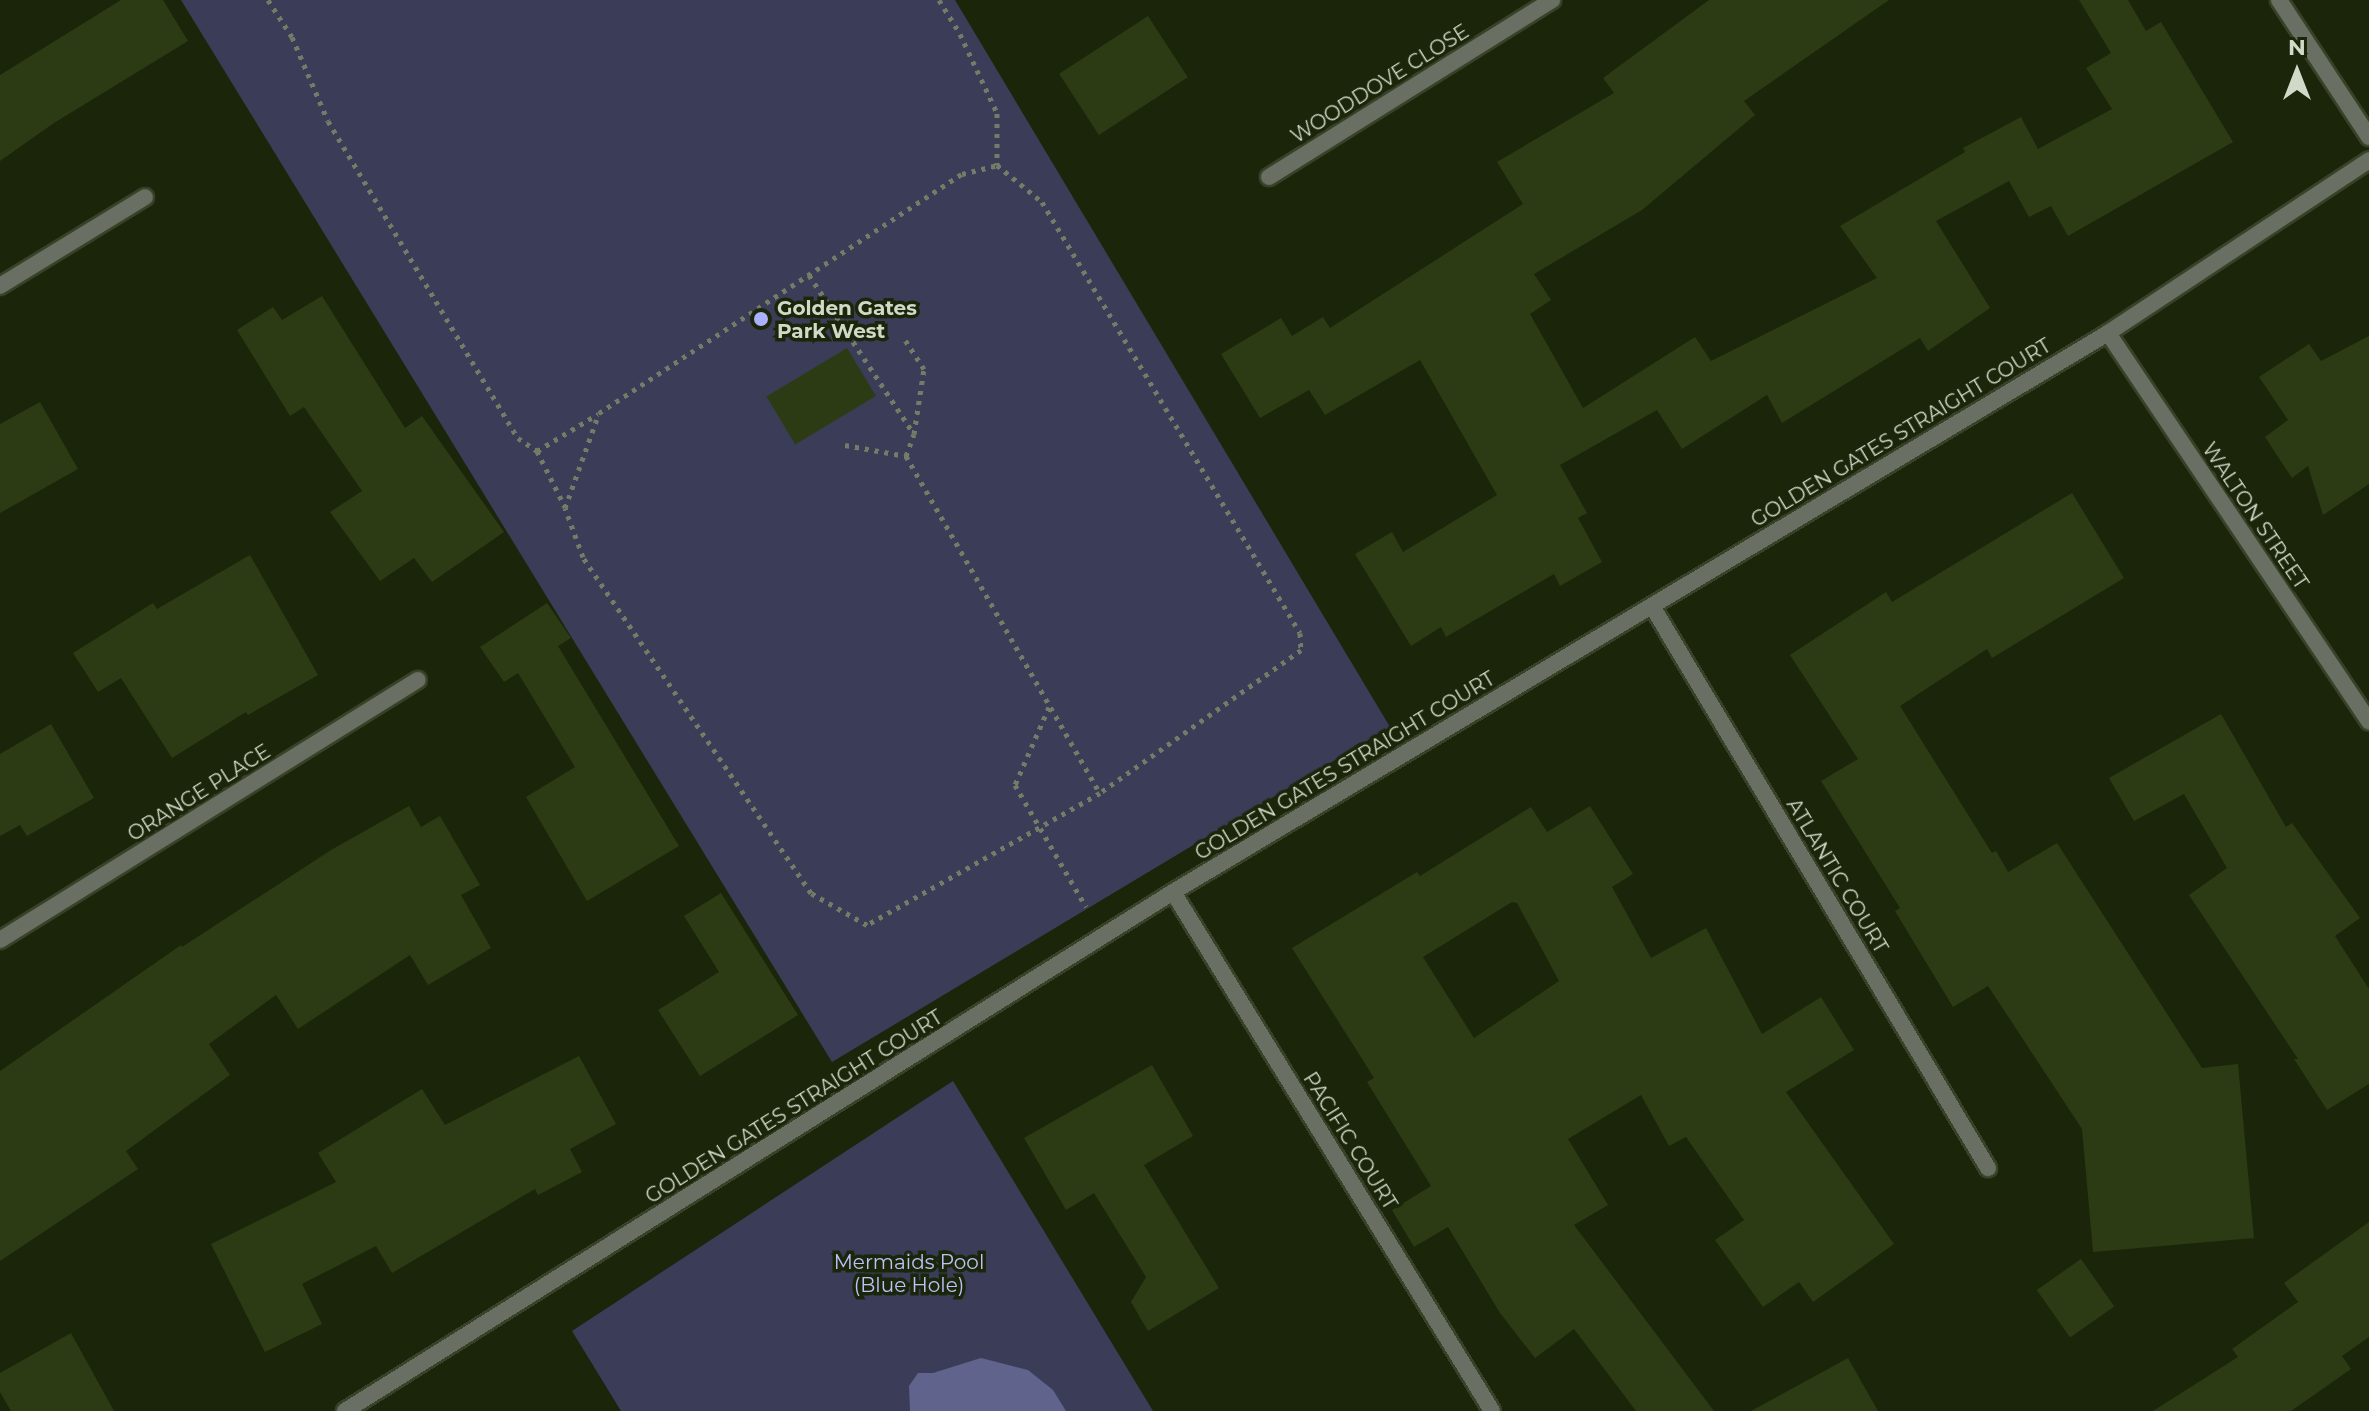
<!DOCTYPE html>
<html>
<head>
<meta charset="utf-8">
<style>
	body { margin:0 }
	#map { position:relative; width:2369px; height:1411px; overflow:hidden; background:#1b250a; font-family:Montserrat,sans-serif }
	div>[style] { position:absolute }
	.green>* { inset:0; background:#3b3d58 }
	.water>* { inset:0; background:#60648c }
	.building>* { inset:0; background:#2c3b13; transform-origin:0 0 }
	.path>* { height:5px; margin-top:-2.5px; transform-origin:0; background:repeating-linear-gradient(90deg,#737c66 0 4px,transparent 0 10px) }
	.roads { filter:drop-shadow(2px 0 #384228) drop-shadow(-2px 0 #384228) drop-shadow(0 2px #384228) drop-shadow(0 -2px #384228) }
	.minor>* { height:16px; margin:-8px; padding:0 8px; transform-origin:8px; border-radius:8px; background:#696f62 }
	.dots>* { width:22px; height:22px; translate:-50% -50%; box-sizing:border-box; border:4px solid #1b250a; border-radius:50% }
	span { translate:-50% -50%; white-space:nowrap; text-align:center; line-height:1.15; -webkit-text-stroke:7px #1b250a; paint-order:stroke }
	.street-label { font-size:20px; color:#d1d9c8 }
	.poi-label { font-size:20px; color:#d1d9c8; font-weight:700 }
	.left { translate:0 -50%; text-align:left }
	.park-label { font-size:20px; color:#bdc2f8 }
	.north { position:absolute; left:2257px; top:32px; width:80px; height:80px; -webkit-text-stroke:6px #1b250a; paint-order:stroke; rotate:0deg; font-size:22px; font-weight:700; line-height:32px; text-align:center; color:#d1d9c8 }
	.north::after { content:''; display:block; margin:auto; width:28px; height:36px; background:#d1d9c8; clip-path:polygon(50% 0,100% 100%,50% 72%,0 100%) }
</style>
</head>
<body>
<div id="map">
	<div class="green">
		<i style="clip-path:polygon(181px 0,955px 0,1390px 727px,832px 1062px)"></i>
		<i style="clip-path:polygon(953px 1081px,1153px 1411px,621px 1411px,572px 1331px)"></i>
	</div>
	<div class="water">
		<i style="clip-path:polygon(981px 1358px,1028px 1370px,1053px 1390px,1066px 1411px,910px 1411px,909px 1386px,918px 1373px,933px 1373px)"></i>
	</div>
	<div class="building">
		<i style="clip-path:polygon(121px 0,163px 0,188px 41px,54px 123px,0 161px,0 75px)"></i>
		<i style="clip-path:polygon(1709px 0,1889px 0,1744px 101px,1755px 115px,1642px 210px,1534px 274px,1551px 300px,1530px 314px,1583px 408px,1695px 337px,1711px 361px,1877px 278px,1840px 226px,1965px 152px,1963px 148px,2021px 117px,2038px 149px,2112px 109px,2086px 68px,2111px 53px,2079px 0,2128px 0,2146px 31px,2161px 22px,2233px 142px,2068px 236px,2051px 206px,2029px 217px,2009px 181px,1936px 221px,1990px 308px,1928px 351px,1920px 338px,1782px 423px,1767px 395px,1682px 449px,1657px 410px,1560px 465px,1587px 513px,1578px 518px,1602px 562px,1560px 586px,1554px 574px,1446px 637px,1441px 627px,1411px 646px,1355px 554px,1392px 532px,1403px 552px,1497px 495px,1420px 360px,1325px 415px,1309px 390px,1260px 418px,1221px 354px,1281px 318px,1292px 336px,1323px 317px,1330px 328px,1523px 204px,1497px 162px,1614px 93px,1603px 78px)"></i>
		<i style="left:1148px;top:16px;width:73px;height:106px;rotate:57deg"></i>
		<i style="clip-path:polygon(322px 296px,405px 428px,422px 416px,504px 532px,432px 582px,414px 558px,380px 581px,330px 512px,362px 491px,304px 407px,290px 416px,237px 330px,273px 307px,282px 320px)"></i>
		<i style="clip-path:polygon(2369px 336px,2369px 484px,2323px 515px,2308px 466px,2292px 478px,2265px 437px,2288px 420px,2259px 377px,2309px 344px,2321px 361px)"></i>
		<i style="left:847px;top:348px;width:56px;height:94px;rotate:59deg"></i>
		<i style="clip-path:polygon(40px 402px,78px 469px,0 513px,0 424px)"></i>
		<i style="clip-path:polygon(2072px 493px,2124px 578px,1992px 658px,1987px 649px,1900px 706px,1992px 853px,1996px 851px,2008px 872px,2057px 843px,2202px 1068px,2238px 1064px,2254px 1238px,2093px 1252px,2082px 1129px,1988px 986px,1953px 1007px,1895px 911px,1900px 908px,1821px 781px,1858px 759px,1790px 655px,1886px 592px,1892px 602px)"></i>
		<i style="clip-path:polygon(250px 555px,318px 675px,248px 715px,246px 712px,172px 758px,121px 678px,98px 692px,73px 653px,153px 603px,157px 609px)"></i>
		<i style="clip-path:polygon(547px 603px,571px 638px,558px 646px,679px 846px,587px 901px,526px 797px,575px 767px,518px 673px,504px 682px,480px 647px)"></i>
		<i style="clip-path:polygon(2221px 714px,2286px 827px,2292px 823px,2360px 918px,2335px 936px,2369px 989px,2369px 1084px,2327px 1110px,2294px 1059px,2298px 1059px,2189px 895px,2227px 868px,2184px 794px,2134px 821px,2109px 778px)"></i>
		<i style="clip-path:polygon(51px 724px,94px 798px,27px 836px,20px 825px,0 836px,0 754px)"></i>
		<i style="clip-path:polygon(409px 806px,421px 827px,440px 816px,480px 885px,461px 895px,491px 948px,428px 985px,410px 955px,298px 1029px,276px 995px,209px 1044px,230px 1075px,126px 1151px,138px 1169px,0 1261px,0 1071px,181px 945px,182px 947px,331px 850px)"></i>
		<i style="clip-path:polygon(evenodd,1590px 806px,1633px 874px,1612px 887px,1651px 958px,1706px 928px,1762px 1034px,1821px 997px,1854px 1050px,1786px 1092px,1894px 1244px,1813px 1302px,1799px 1282px,1763px 1307px,1715px 1240px,1744px 1220px,1686px 1137px,1669px 1146px,1641px 1095px,1568px 1139px,1608px 1205px,1574px 1225px,1714px 1411px,1636px 1411px,1574px 1329px,1535px 1358px,1500px 1313px,1448px 1227px,1414px 1247px,1392px 1210px,1431px 1186px,1367px 1082px,1374px 1078px,1292px 948px,1417px 872px,1420px 876px,1531px 807px,1547px 832px,1590px 806px,1512px 902px,1517px 903px,1559px 981px,1474px 1038px,1423px 957px,1512px 902px)"></i>
		<i style="clip-path:polygon(721px 893px,798px 1015px,700px 1076px,658px 1010px,719px 972px,684px 916px)"></i>
		<i style="clip-path:polygon(579px 1056px,616px 1124px,570px 1149px,582px 1172px,538px 1195px,535px 1189px,392px 1273px,376px 1246px,302px 1284px,322px 1324px,265px 1352px,211px 1244px,336px 1182px,318px 1153px,422px 1089px,445px 1125px)"></i>
		<i style="clip-path:polygon(1152px 1065px,1193px 1136px,1144px 1165px,1219px 1288px,1148px 1331px,1131px 1302px,1146px 1277px,1094px 1193px,1066px 1210px,1024px 1138px)"></i>
		<i style="clip-path:polygon(2369px 1222px,2369px 1337px,2342px 1356px,2351px 1369px,2291px 1411px,2153px 1411px,2238px 1357px,2232px 1349px,2298px 1302px,2284px 1283px)"></i>
		<i style="left:2081px;top:1259px;width:58px;height:54px;rotate:55deg"></i>
		<i style="clip-path:polygon(71px 1333px,114px 1411px,11px 1411px,0 1392px,0 1373px)"></i>
		<i style="clip-path:polygon(1848px 1358px,1878px 1411px,1751px 1411px)"></i>
	</div>
	<div class="path">
		<i style="left:268px;top:0;width:44px;rotate:57deg"></i>
		<i style="left:292px;top:37px;width:91px;rotate:66.8deg"></i>
		<i style="left:328px;top:121px;width:370px;rotate:59.1deg"></i>
		<i style="left:518px;top:438px;width:23px;rotate:34deg"></i>
		<i style="left:537px;top:451px;width:63px;rotate:63.4deg"></i>
		<i style="left:939px;top:0;width:40px;rotate:58deg"></i>
		<i style="left:960px;top:34px;width:87px;rotate:64.9deg"></i>
		<i style="left:997px;top:113px;width:52px;rotate:90deg"></i>
		<i style="left:997px;top:165px;width:58px;rotate:39.4deg"></i>
		<i style="left:1042px;top:202px;width:502px;rotate:59.09deg"></i>
		<i style="left:1300px;top:633px;width:17px;rotate:87deg"></i>
		<i style="left:1301px;top:650px;width:247px;rotate:144.6deg"></i>
		<i style="left:1100px;top:793px;width:268px;rotate:150.5deg"></i>
		<i style="left:867px;top:925px;width:64px;rotate:-150.3deg"></i>
		<i style="left:811px;top:893px;width:406px;rotate:-124.2deg"></i>
		<i style="left:583px;top:557px;width:52px;rotate:-110.2deg"></i>
		<i style="left:565px;top:508px;width:101px;rotate:-70.3deg"></i>
		<i style="left:599px;top:413px;width:435px;rotate:-33.4deg"></i>
		<i style="left:962px;top:174px;width:36px;rotate:-14deg"></i>
		<i style="left:809px;top:275px;width:191px;rotate:56.6deg"></i>
		<i style="left:845px;top:445px;width:62px;rotate:10.2deg"></i>
		<i style="left:906px;top:456px;width:23px;rotate:-70deg"></i>
		<i style="left:914px;top:434px;width:66px;rotate:-81.3deg"></i>
		<i style="left:924px;top:369px;width:38px;rotate:-123deg"></i>
		<i style="left:537px;top:451px;width:71px;rotate:-31.2deg"></i>
		<i style="left:906px;top:456px;width:389px;rotate:60.1deg"></i>
		<i style="left:1049px;top:707px;width:85px;rotate:113.6deg"></i>
		<i style="left:1015px;top:785px;width:141px;rotate:59.8deg"></i>
	</div>
	<div class="roads">
		<div class="minor">
			<i style="left:2279px;top:0;width:164px;rotate:56.7deg"></i>
			<i style="left:1269px;top:177px;width:334px;rotate:-32deg"></i>
			<i style="left:0;top:286px;width:170px;rotate:-31.5deg"></i>
			<i style="left:2108px;top:333px;width:468px;rotate:56.1deg"></i>
			<i style="left:1652px;top:606px;width:655px;rotate:59.13deg"></i>
			<i style="left:1173px;top:892px;width:609px;rotate:58.42deg"></i>
			<i style="left:0;top:940px;width:492px;rotate:-31.9deg"></i>
			<i style="left:345px;top:1411px;width:977px;rotate:-32.08deg"></i>
			<i style="left:1173px;top:892px;width:1089px;rotate:-30.87deg"></i>
			<i style="left:2108px;top:333px;width:313px;rotate:-33.5deg"></i>
		</div>
	</div>
	<div class="dots">
		<i style="left:761px;top:319px;background:#aab0fb"></i>
	</div>
	<div class="street-label">
		<span style="left:1380px;top:84px;rotate:-32deg">WOODDOVE CLOSE</span>
		<span style="left:1901px;top:433px;rotate:-31deg">GOLDEN GATES STRAIGHT COURT</span>
		<span style="left:2255px;top:516px;rotate:56deg">WALTON STREET</span>
		<span style="left:1345px;top:766px;rotate:-31deg">GOLDEN GATES STRAIGHT COURT</span>
		<span style="left:199px;top:793px;rotate:-32deg">ORANGE PLACE</span>
		<span style="left:1837px;top:876px;rotate:59deg">ATLANTIC COURT</span>
		<span style="left:794px;top:1107px;rotate:-32deg">GOLDEN GATES STRAIGHT COURT</span>
		<span style="left:1350px;top:1141px;rotate:58deg">PACIFIC COURT</span>
	</div>
	<div class="poi-label">
		<span class="left" style="left:777px;top:320px">Golden Gates<br>Park West</span>
	</div>
	<div class="park-label">
		<span style="left:909px;top:1274px">Mermaids Pool<br>(Blue Hole)</span>
	</div>
	<div class="north">N</div>
</div>
</body>
</html>
